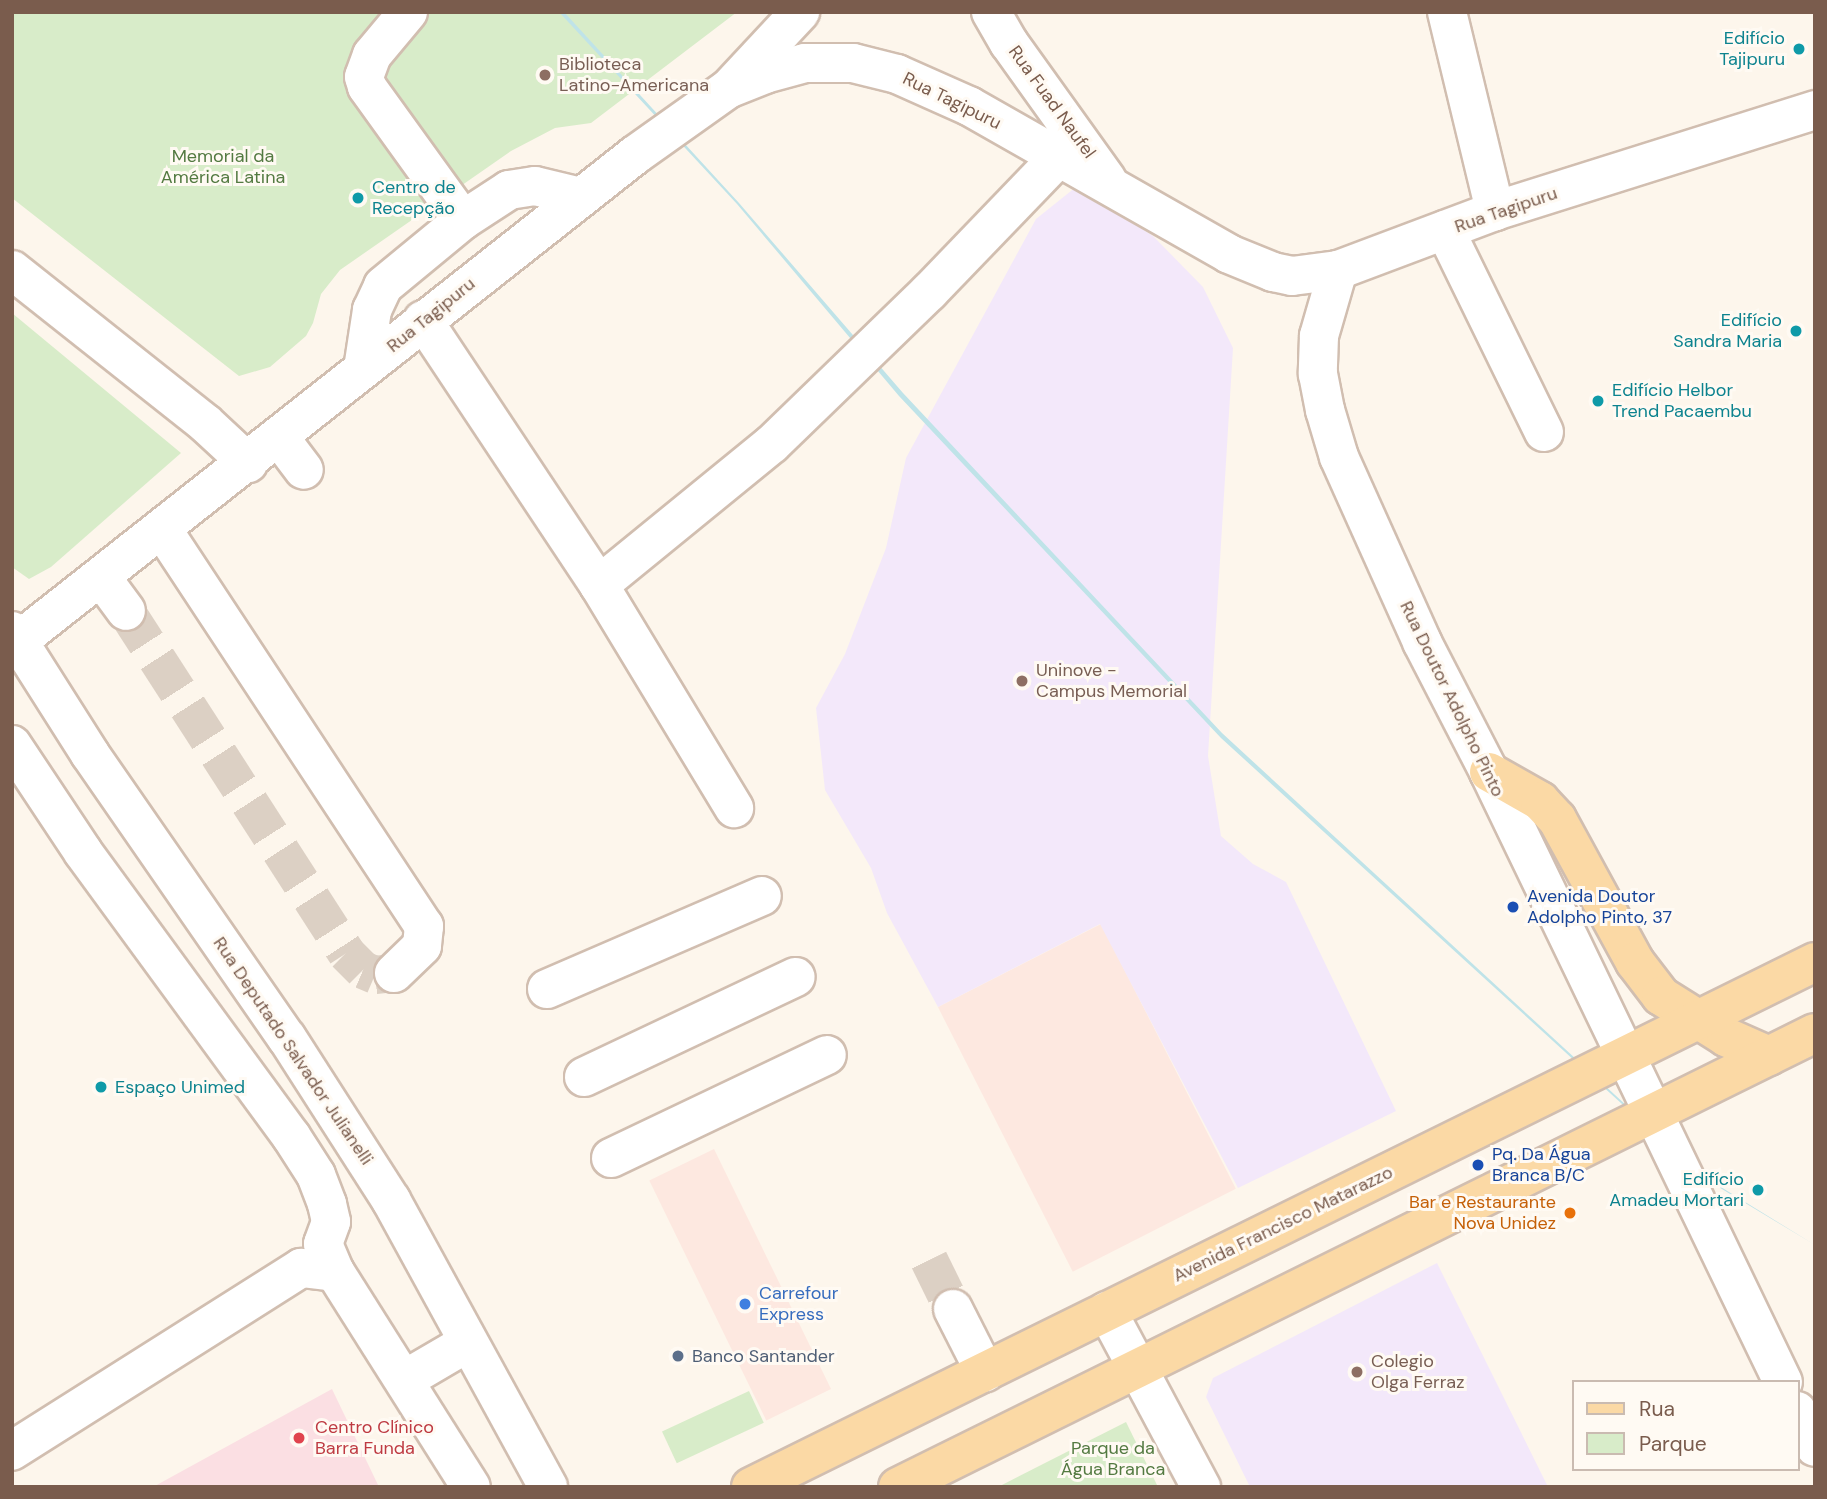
<!DOCTYPE html>
<html>
<head>
<meta charset="utf-8">
<style>
	body { margin:0 }
	#map { position:relative; width:1827px; height:1499px; overflow:hidden; background:#fdf6ec; font-family:"DM Sans",sans-serif }
	div>[style] { position:absolute }
	.commercial>* { inset:0; background:#fde8e0; transform-origin:0 0 }
	.education>* { inset:0; background:#f3e8fa }
	.medical>* { inset:0; background:#fbdfe3 }
	.green>* { inset:0; background:#d8ecc9; transform-origin:0 0 }
	.water>* { inset:0; background:#bfe3e8 }
	.minor-tunnel>* { height:38px; margin-top:-19px; transform-origin:0; background:repeating-linear-gradient(90deg,#dcd0c4 0 38px,transparent 0 57px) }
	.roads { filter:drop-shadow(2px 0 #d1beb0) drop-shadow(-2px 0 #d1beb0) drop-shadow(0 2px #d1beb0) drop-shadow(0 -2px #d1beb0) }
	.minor>* { height:38px; margin:-19px; padding:0 19px; transform-origin:19px; border-radius:19px; background:#fff }
	.major>* { height:38px; margin:-19px; padding:0 19px; transform-origin:19px; border-radius:19px; background:#fbd9a5 }
	.dots>* { width:19px; height:19px; translate:-50% -50%; box-sizing:border-box; border:4px solid #fffaf3; border-radius:50% }
	span { translate:-50% -50%; white-space:nowrap; text-align:center; line-height:1.15; -webkit-text-stroke:6px #fffaf3; paint-order:stroke }
	.culture-label { font-size:18px; color:#0d838f }
	.right { translate:-100% -50%; text-align:right }
	.left { translate:0 -50%; text-align:left }
	.education-label { font-size:18px; color:#785e54 }
	.street-label { font-size:18px; color:#7a5c4d }
	.park-label { font-size:18px; color:#537a41 }
	.transit-label { font-size:18px; color:#164399 }
	.food-label { font-size:18px; color:#c56008 }
	.shop-label { font-size:18px; color:#366cbe }
	.service-label { font-size:18px; color:#4e5e75 }
	.health-label { font-size:18px; color:#be3a42 }
	.frame { position:absolute; inset:0; border:14px solid #7a5c4d; pointer-events:none }
	.legend { position:absolute; left:1572px; top:1380px; width:228px; height:91px; box-sizing:border-box; background:#fffaf3; border:2px solid #cabbb1; margin:0; padding:9px 12px; list-style:none; font-size:21px; color:#7a5c4d }
	.legend li { display:flex; align-items:center; gap:14px; height:35px }
	.legend b { width:35px; border:2px solid #cabbb1 }
</style>
</head>
<body>
<div id="map">
	<div class="commercial">
		<i style="left:1101px;top:924px;width:297px;height:183px;rotate:63deg"></i>
		<i style="left:714px;top:1149px;width:267px;height:72px;rotate:64deg"></i>
	</div>
	<div class="education">
		<i style="clip-path:polygon(1076px 187px,1153px 236px,1203px 287px,1233px 348px,1208px 756px,1221px 836px,1253px 864px,1286px 882px,1396px 1111px,1238px 1188px,1100px 924px,938px 1007px,887px 913px,871px 868px,825px 790px,816px 708px,845px 654px,886px 548px,906px 458px,1036px 219px)"></i>
		<i style="clip-path:polygon(1437px 1263px,1548px 1487px,1250px 1487px,1206px 1397px,1213px 1378px)"></i>
	</div>
	<div class="medical">
		<i style="clip-path:polygon(332px 1389px,379px 1487px,153px 1487px)"></i>
	</div>
	<div class="green">
		<i style="clip-path:polygon(12px 12px,737px 12px,591px 123px,555px 128px,511px 151px,340px 270px,321px 294px,313px 323px,306px 336px,270px 367px,239px 376px,12px 198px)"></i>
		<i style="clip-path:polygon(12px 313px,181px 453px,51px 567px,29px 579px,12px 567px)"></i>
		<i style="left:749px;top:1391px;width:35px;height:96px;rotate:65deg"></i>
		<i style="clip-path:polygon(1126px 1422px,1158px 1487px,998px 1487px,1043px 1464px)"></i>
	</div>
	<div class="water">
		<i style="clip-path:polygon(559px 12px,564px 12px,739px 203px,903px 393px,1222px 733px,1703px 1176px,1815px 1245px,1702px 1177px,1221px 738px,899px 396px,737px 204px)"></i>
	</div>
	<div class="minor-tunnel">
		<i style="left:126px;top:611px;width:407px;rotate:57.2deg"></i>
		<i style="left:346px;top:953px;width:24px;rotate:45deg"></i>
		<i style="left:363px;top:970px;width:13px;rotate:23deg"></i>
		<i style="left:375px;top:975px;width:19px;rotate:-6deg"></i>
		<i style="left:929px;top:1260px;width:55px;rotate:63.9deg"></i>
	</div>
	<div class="roads">
		<div class="minor">
			<i style="left:408px;top:12px;width:56px;rotate:129.9deg"></i>
			<i style="left:372px;top:55px;width:23px;rotate:110deg"></i>
			<i style="left:364px;top:77px;width:10px;rotate:73deg"></i>
			<i style="left:367px;top:87px;width:164px;rotate:54.2deg"></i>
			<i style="left:463px;top:220px;width:55px;rotate:-33.1deg"></i>
			<i style="left:509px;top:190px;width:26px;rotate:-9deg"></i>
			<i style="left:535px;top:186px;width:47px;rotate:13.4deg"></i>
			<i style="left:991px;top:12px;width:36px;rotate:60deg"></i>
			<i style="left:1009px;top:43px;width:168px;rotate:54.4deg"></i>
			<i style="left:1447px;top:12px;width:205px;rotate:76.4deg"></i>
			<i style="left:732px;top:85px;width:100px;rotate:-47deg"></i>
			<i style="left:1445px;top:230px;width:225px;rotate:63.9deg"></i>
			<i style="left:12px;top:270px;width:246px;rotate:38.4deg"></i>
			<i style="left:205px;top:423px;width:59px;rotate:42.9deg"></i>
			<i style="left:1338px;top:270px;width:69px;rotate:106.1deg"></i>
			<i style="left:1319px;top:336px;width:38px;rotate:92deg"></i>
			<i style="left:1318px;top:374px;width:37px;rotate:79deg"></i>
			<i style="left:1325px;top:410px;width:49px;rotate:73.4deg"></i>
			<i style="left:1339px;top:457px;width:203px;rotate:65.8deg"></i>
			<i style="left:1422px;top:642px;width:146px;rotate:62.7deg"></i>
			<i style="left:1489px;top:772px;width:677px;rotate:64.27deg"></i>
			<i style="left:423px;top:320px;width:318px;rotate:56.4deg"></i>
			<i style="left:599px;top:585px;width:261px;rotate:58.8deg"></i>
			<i style="left:363px;top:369px;width:60px;rotate:-81.3deg"></i>
			<i style="left:372px;top:310px;width:26px;rotate:-65deg"></i>
			<i style="left:383px;top:286px;width:104px;rotate:-39.5deg"></i>
			<i style="left:279px;top:437px;width:41px;rotate:52.9deg"></i>
			<i style="left:162px;top:529px;width:476px;rotate:56.6deg"></i>
			<i style="left:424px;top:926px;width:20px;rotate:96deg"></i>
			<i style="left:422px;top:946px;width:39px;rotate:136deg"></i>
			<i style="left:101px;top:577px;width:42px;rotate:53.7deg"></i>
			<i style="left:599px;top:585px;width:223px;rotate:-39.2deg"></i>
			<i style="left:772px;top:444px;width:219px;rotate:-44.1deg"></i>
			<i style="left:929px;top:292px;width:186px;rotate:-46.1deg"></i>
			<i style="left:12px;top:631px;width:146px;rotate:57.6deg"></i>
			<i style="left:90px;top:754px;width:346px;rotate:55.3deg"></i>
			<i style="left:287px;top:1038px;width:193px;rotate:57.3deg"></i>
			<i style="left:391px;top:1200px;width:327px;rotate:61.3deg"></i>
			<i style="left:12px;top:646px;width:793px;rotate:-38.24deg"></i>
			<i style="left:635px;top:155px;width:114px;rotate:-35.4deg"></i>
			<i style="left:728px;top:89px;width:40px;rotate:-22deg"></i>
			<i style="left:765px;top:74px;width:41px;rotate:-15.4deg"></i>
			<i style="left:805px;top:63px;width:48px"></i>
			<i style="left:853px;top:63px;width:45px;rotate:14deg"></i>
			<i style="left:897px;top:74px;width:79px;rotate:24deg"></i>
			<i style="left:969px;top:106px;width:299px;rotate:29.6deg"></i>
			<i style="left:1229px;top:254px;width:48px;rotate:22.2deg"></i>
			<i style="left:1273px;top:272px;width:19px;rotate:12deg"></i>
			<i style="left:1292px;top:276px;width:46px;rotate:-7.4deg"></i>
			<i style="left:1338px;top:270px;width:168px;rotate:-20.6deg"></i>
			<i style="left:1495px;top:211px;width:336px;rotate:-17.5deg"></i>
			<i style="left:12px;top:745px;width:128px;rotate:56.4deg"></i>
			<i style="left:83px;top:852px;width:352px;rotate:53.8deg"></i>
			<i style="left:291px;top:1136px;width:46px;rotate:57.3deg"></i>
			<i style="left:316px;top:1175px;width:31px;rotate:69deg"></i>
			<i style="left:327px;top:1204px;width:18px;rotate:77deg"></i>
			<i style="left:331px;top:1222px;width:23px;rotate:110deg"></i>
			<i style="left:323px;top:1244px;width:30px;rotate:67deg"></i>
			<i style="left:335px;top:1272px;width:34px;rotate:-173deg"></i>
			<i style="left:301px;top:1268px;width:342px;rotate:147.7deg"></i>
			<i style="left:547px;top:989px;width:234px;rotate:-23.4deg"></i>
			<i style="left:584px;top:1077px;width:234px;rotate:-25.3deg"></i>
			<i style="left:611px;top:1158px;width:239px;rotate:-25.5deg"></i>
			<i style="left:335px;top:1272px;width:254px;rotate:57.7deg"></i>
			<i style="left:953px;top:1309px;width:71px;rotate:63.1deg"></i>
			<i style="left:1107px;top:1311px;width:200px;rotate:61.9deg"></i>
			<i style="left:404px;top:1380px;width:73px;rotate:-30.4deg"></i>
			<i style="left:1797px;top:1411px;width:40px;rotate:63.4deg"></i>
		</div>
		<div class="major">
			<i style="left:1489px;top:772px;width:59px;rotate:29.6deg"></i>
			<i style="left:1540px;top:801px;width:25px;rotate:47deg"></i>
			<i style="left:1557px;top:819px;width:163px;rotate:61.4deg"></i>
			<i style="left:1635px;top:962px;width:43px;rotate:52.6deg"></i>
			<i style="left:1661px;top:996px;width:77px;rotate:32.2deg"></i>
			<i style="left:1726px;top:1037px;width:47px;rotate:23.8deg"></i>
			<i style="left:751px;top:1487px;width:1186px;rotate:-26.26deg"></i>
			<i style="left:898px;top:1487px;width:1023px;rotate:-26.34deg"></i>
		</div>
	</div>
	<div class="dots">
		<i style="left:1799px;top:49px;background:#0f9aa8"></i>
		<i style="left:545px;top:75px;background:#8d6e63"></i>
		<i style="left:358px;top:198px;background:#0f9aa8"></i>
		<i style="left:1796px;top:331px;background:#0f9aa8"></i>
		<i style="left:1598px;top:401px;background:#0f9aa8"></i>
		<i style="left:1022px;top:681px;background:#8d6e63"></i>
		<i style="left:1513px;top:907px;background:#1a4fb4"></i>
		<i style="left:101px;top:1087px;background:#0f9aa8"></i>
		<i style="left:1478px;top:1165px;background:#1a4fb4"></i>
		<i style="left:1758px;top:1190px;background:#0f9aa8"></i>
		<i style="left:1570px;top:1213px;background:#e8710a"></i>
		<i style="left:745px;top:1304px;background:#3f7fe0"></i>
		<i style="left:678px;top:1356px;background:#5c6f8a"></i>
		<i style="left:1357px;top:1372px;background:#8d6e63"></i>
		<i style="left:299px;top:1438px;background:#e0444e"></i>
	</div>
	<div class="culture-label">
		<span class="right" style="left:1785px;top:49px">Edifício<br>Tajipuru</span>
		<span class="left" style="left:372px;top:198px">Centro de<br>Recepção</span>
		<span class="right" style="left:1782px;top:331px">Edifício<br>Sandra Maria</span>
		<span class="left" style="left:1612px;top:401px">Edifício Helbor<br>Trend Pacaembu</span>
		<span class="left" style="left:115px;top:1087px">Espaço Unimed</span>
		<span class="right" style="left:1744px;top:1190px">Edifício<br>Amadeu Mortari</span>
	</div>
	<div class="education-label">
		<span class="left" style="left:559px;top:75px">Biblioteca<br>Latino-Americana</span>
		<span class="left" style="left:1036px;top:681px">Uninove -<br>Campus Memorial</span>
		<span class="left" style="left:1371px;top:1372px">Colegio<br>Olga Ferraz</span>
	</div>
	<div class="street-label">
		<span style="left:952px;top:101px;rotate:26deg">Rua Tagipuru</span>
		<span style="left:1052px;top:102px;rotate:54deg">Rua Fuad Naufel</span>
		<span style="left:1506px;top:210px;rotate:-19deg">Rua Tagipuru</span>
		<span style="left:431px;top:315px;rotate:-39deg">Rua Tagipuru</span>
		<span style="left:1452px;top:699px;rotate:64deg">Rua Doutor Adolpho Pinto</span>
		<span style="left:293px;top:1051px;rotate:56deg">Rua Deputado Salvador Julianelli</span>
		<span style="left:1283px;top:1224px;rotate:-26deg">Avenida Francisco Matarazzo</span>
	</div>
	<div class="park-label">
		<span style="left:223px;top:167px">Memorial da<br>América Latina</span>
		<span style="left:1113px;top:1459px">Parque da<br>Água Branca</span>
	</div>
	<div class="transit-label">
		<span class="left" style="left:1527px;top:907px">Avenida Doutor<br>Adolpho Pinto, 37</span>
		<span class="left" style="left:1492px;top:1165px">Pq. Da Água<br>Branca B/C</span>
	</div>
	<div class="food-label">
		<span class="right" style="left:1556px;top:1213px">Bar e Restaurante<br>Nova Unidez</span>
	</div>
	<div class="shop-label">
		<span class="left" style="left:759px;top:1304px">Carrefour<br>Express</span>
	</div>
	<div class="service-label">
		<span class="left" style="left:692px;top:1356px">Banco Santander</span>
	</div>
	<div class="health-label">
		<span class="left" style="left:315px;top:1438px">Centro Clínico<br>Barra Funda</span>
	</div>
	<div class="frame"></div>
	<ul class="legend">
	<li><b style="height:9px;background:#fbd9a5"></b>Rua</li>
	<li><b style="height:19px;background:#d8ecc9"></b>Parque</li>
	</ul>
</div>
</body>
</html>
